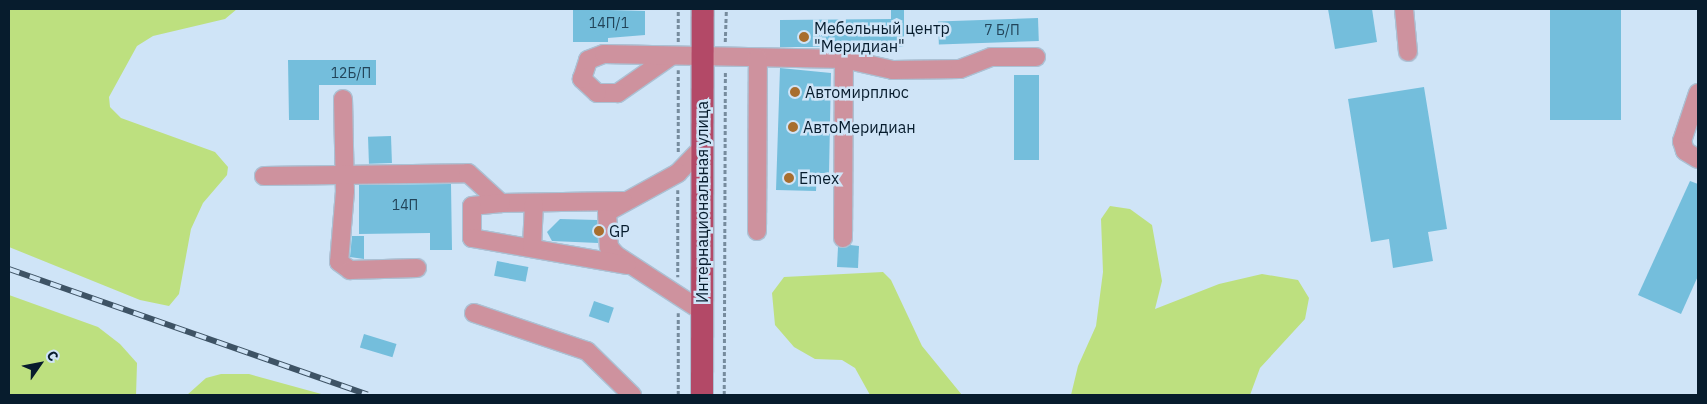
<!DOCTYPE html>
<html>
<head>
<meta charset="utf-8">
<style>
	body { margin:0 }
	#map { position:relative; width:1707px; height:404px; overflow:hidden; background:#cfe4f7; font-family:"IBM Plex Sans",sans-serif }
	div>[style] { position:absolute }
	.green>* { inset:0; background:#bde07f }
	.building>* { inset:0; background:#74bedc; transform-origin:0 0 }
	.path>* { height:2.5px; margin-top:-1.25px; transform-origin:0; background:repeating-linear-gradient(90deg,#768b9d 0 4px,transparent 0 6.5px) }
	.roads { filter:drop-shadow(1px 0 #abc0d3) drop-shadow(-1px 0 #abc0d3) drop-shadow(0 1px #abc0d3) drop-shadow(0 -1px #abc0d3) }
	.minor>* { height:18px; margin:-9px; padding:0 9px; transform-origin:9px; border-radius:9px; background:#ce929e }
	.major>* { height:22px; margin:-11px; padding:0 11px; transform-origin:11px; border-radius:11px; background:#b34967 }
	.rail>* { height:5.5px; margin-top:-2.75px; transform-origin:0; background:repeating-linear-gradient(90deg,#cfe4f7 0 11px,#3e5365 0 22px); box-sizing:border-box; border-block:1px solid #3e5365 }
	.dots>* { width:14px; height:14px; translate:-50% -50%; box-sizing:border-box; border:2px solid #cfe4f7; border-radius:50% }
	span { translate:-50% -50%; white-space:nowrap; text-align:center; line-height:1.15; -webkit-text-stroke:5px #cfe4f7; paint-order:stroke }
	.number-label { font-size:14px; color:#224459 }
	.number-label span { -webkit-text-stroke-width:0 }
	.poi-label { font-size:16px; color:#071c2d }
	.left { translate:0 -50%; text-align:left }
	.street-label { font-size:16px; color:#071c2d }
	.frame { position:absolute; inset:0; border:10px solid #071c2d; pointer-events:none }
	.north { position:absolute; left:15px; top:339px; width:50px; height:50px; -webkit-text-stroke:4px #cfe4f7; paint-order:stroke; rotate:57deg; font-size:14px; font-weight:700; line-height:20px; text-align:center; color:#071c2d }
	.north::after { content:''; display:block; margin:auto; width:18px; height:22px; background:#071c2d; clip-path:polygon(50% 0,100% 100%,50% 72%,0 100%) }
</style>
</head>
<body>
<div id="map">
	<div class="green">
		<i style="clip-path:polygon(9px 9px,237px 9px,225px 19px,153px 36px,137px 46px,109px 97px,110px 107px,121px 118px,215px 152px,228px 167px,227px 175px,203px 203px,191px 229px,179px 294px,169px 306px,140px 300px,9px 247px)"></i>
		<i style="clip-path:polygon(1110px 206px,1130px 209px,1152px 225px,1162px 281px,1155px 309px,1219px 284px,1262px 274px,1298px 280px,1309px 298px,1305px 319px,1260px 368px,1250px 395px,1071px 395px,1078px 366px,1096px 326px,1103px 272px,1101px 219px)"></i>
		<i style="clip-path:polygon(883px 272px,891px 280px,922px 346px,962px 395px,870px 395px,855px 368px,842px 360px,815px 359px,794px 347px,775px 325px,772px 293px,784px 277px)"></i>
		<i style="clip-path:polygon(9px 295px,98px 327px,120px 344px,137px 363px,136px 395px,9px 395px)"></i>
		<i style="clip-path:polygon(221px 374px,249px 374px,325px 395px,187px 395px,206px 378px)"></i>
	</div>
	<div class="building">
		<i style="clip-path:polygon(573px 9px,645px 11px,645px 35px,608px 38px,608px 42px,573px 42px)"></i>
		<i style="clip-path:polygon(891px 9px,904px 9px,904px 46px,871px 52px,871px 47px,780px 47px,780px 20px,891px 19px)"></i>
		<i style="clip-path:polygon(1328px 9px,1372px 9px,1377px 42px,1335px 49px)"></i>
		<i style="left:1550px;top:9px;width:71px;height:111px"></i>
		<i style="left:1038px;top:18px;width:23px;height:100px;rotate:88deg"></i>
		<i style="clip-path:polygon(288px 60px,376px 60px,376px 85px,319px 85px,319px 120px,289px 120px)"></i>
		<i style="clip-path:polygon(780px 68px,831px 73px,829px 173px,817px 173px,816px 191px,776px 190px)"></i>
		<i style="left:1014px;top:75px;width:25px;height:85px"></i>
		<i style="clip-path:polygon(1424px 87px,1447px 229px,1428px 232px,1433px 261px,1393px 268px,1389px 239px,1371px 242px,1348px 99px)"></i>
		<i style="left:391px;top:136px;width:27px;height:23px;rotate:88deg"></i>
		<i style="clip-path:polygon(1690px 181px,1698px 184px,1698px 276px,1681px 314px,1638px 295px)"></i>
		<i style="clip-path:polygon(451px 184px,452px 250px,430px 250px,430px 233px,359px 234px,359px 185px)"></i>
		<i style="clip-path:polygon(597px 220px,598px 243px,552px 241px,547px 232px,560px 219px)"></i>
		<i style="clip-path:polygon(352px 236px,364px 236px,364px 259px,350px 257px)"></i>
		<i style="clip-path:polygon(850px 245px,859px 246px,858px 268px,837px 267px,838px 247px)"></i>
		<i style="left:497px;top:261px;width:32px;height:15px;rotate:11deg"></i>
		<i style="left:594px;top:301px;width:21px;height:16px;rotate:19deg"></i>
		<i style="left:364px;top:334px;width:34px;height:14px;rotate:17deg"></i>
	</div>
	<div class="path">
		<i style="left:678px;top:42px;width:33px;rotate:-90deg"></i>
		<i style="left:725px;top:42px;width:33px;rotate:-88deg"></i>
		<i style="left:678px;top:152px;width:82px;rotate:-90deg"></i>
		<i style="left:678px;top:190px;width:87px;rotate:90deg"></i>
		<i style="left:678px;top:395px;width:82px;rotate:-90deg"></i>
		<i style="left:724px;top:395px;width:325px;rotate:-89.8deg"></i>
	</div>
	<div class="roads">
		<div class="minor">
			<i style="left:1404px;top:9px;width:43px;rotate:84.7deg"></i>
			<i style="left:671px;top:56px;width:65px;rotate:145.1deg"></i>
			<i style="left:618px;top:93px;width:21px;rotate:180deg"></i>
			<i style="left:597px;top:93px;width:21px;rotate:-137deg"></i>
			<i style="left:582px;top:79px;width:20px;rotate:-72deg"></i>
			<i style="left:588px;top:60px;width:17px;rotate:-21deg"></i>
			<i style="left:604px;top:54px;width:240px;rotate:1.2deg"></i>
			<i style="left:844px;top:59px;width:50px;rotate:12.7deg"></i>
			<i style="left:893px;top:70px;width:67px;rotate:-0.9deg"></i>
			<i style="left:960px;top:69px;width:33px;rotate:-21deg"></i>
			<i style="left:991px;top:57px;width:45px"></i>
			<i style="left:1698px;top:93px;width:51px;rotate:108.4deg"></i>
			<i style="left:1682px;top:141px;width:10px;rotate:73deg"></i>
			<i style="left:1685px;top:151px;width:15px;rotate:32deg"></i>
			<i style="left:343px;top:99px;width:92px;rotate:88.8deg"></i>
			<i style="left:345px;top:191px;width:71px;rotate:94.8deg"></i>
			<i style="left:339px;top:262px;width:14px;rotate:36deg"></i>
			<i style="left:350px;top:270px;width:67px;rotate:-1.7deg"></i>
			<i style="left:701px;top:149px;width:33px;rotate:134deg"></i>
			<i style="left:678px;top:173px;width:81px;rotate:151.2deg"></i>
			<i style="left:607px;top:212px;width:35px;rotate:87deg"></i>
			<i style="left:609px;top:247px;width:11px;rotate:49deg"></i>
			<i style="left:616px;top:255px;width:103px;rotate:33.1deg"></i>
			<i style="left:264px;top:176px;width:204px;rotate:-0.8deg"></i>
			<i style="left:468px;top:173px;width:45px;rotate:42.3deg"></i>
			<i style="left:501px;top:203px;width:122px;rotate:-0.9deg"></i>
			<i style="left:501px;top:203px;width:29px;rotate:174deg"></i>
			<i style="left:472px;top:206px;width:32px;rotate:90deg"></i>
			<i style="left:472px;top:238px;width:157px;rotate:9.9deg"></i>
			<i style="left:757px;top:231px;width:173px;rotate:-89.7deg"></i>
			<i style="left:843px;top:238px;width:179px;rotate:-89.7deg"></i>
			<i style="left:532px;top:248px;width:45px;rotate:-87.5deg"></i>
			<i style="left:474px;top:313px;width:119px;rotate:18.6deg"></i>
			<i style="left:587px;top:351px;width:63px;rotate:44.4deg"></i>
		</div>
		<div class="major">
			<i style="left:702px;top:395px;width:386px;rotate:-89.9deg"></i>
		</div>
	</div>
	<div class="rail">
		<i style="left:9px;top:269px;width:380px;rotate:19.3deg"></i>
	</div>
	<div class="dots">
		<i style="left:804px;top:37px;background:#a86e2e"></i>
		<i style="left:795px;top:92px;background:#a86e2e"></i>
		<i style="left:793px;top:127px;background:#a86e2e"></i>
		<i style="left:789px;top:178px;background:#a86e2e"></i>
		<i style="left:599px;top:231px;background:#a86e2e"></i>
	</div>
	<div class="number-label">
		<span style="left:609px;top:23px">14П/1</span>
		<span style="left:1002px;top:30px">7 Б/П</span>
		<span style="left:351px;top:73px">12Б/П</span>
		<span style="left:405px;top:205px">14П</span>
	</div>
	<div class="poi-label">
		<span class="left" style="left:814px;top:37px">Мебельный центр<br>"Меридиан"</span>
		<span class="left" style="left:805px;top:92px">Автомирплюс</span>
		<span class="left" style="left:803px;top:127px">АвтоМеридиан</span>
		<span class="left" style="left:799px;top:178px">Emex</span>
		<span class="left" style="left:609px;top:231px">GP</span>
	</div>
	<div class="street-label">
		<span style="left:702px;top:202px;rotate:-90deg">Интернациональная улица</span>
	</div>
	<div class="frame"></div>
	<div class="north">С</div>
</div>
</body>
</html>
